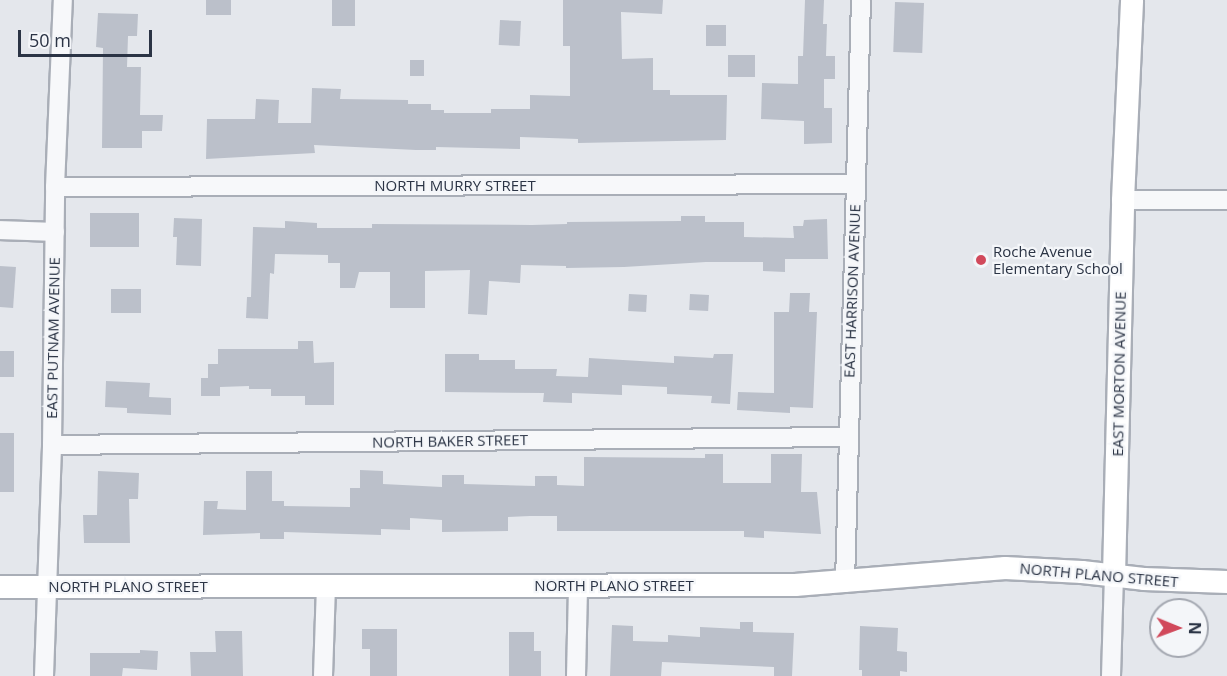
<!DOCTYPE html>
<html>
<head>
<meta charset="utf-8">
<style>
	body { margin:0 }
	#map { position:relative; width:1227px; height:676px; overflow:hidden; background:#e4e7ec; font-family:"Open Sans",sans-serif }
	div>[style] { position:absolute }
	.building>* { inset:0; background:#bbc0ca; transform-origin:0 0 }
	.roads { filter:drop-shadow(2px 0 #a9aeb7) drop-shadow(-2px 0 #a9aeb7) drop-shadow(0 2px #a9aeb7) drop-shadow(0 -2px #a9aeb7) }
	.minor>* { height:18px; margin:-9px; padding:0 9px; transform-origin:9px; border-radius:9px; background:#f7f8fa }
	.major>* { height:22px; margin:-11px; padding:0 11px; transform-origin:11px; border-radius:11px; background:#fff }
	.dots>* { width:16px; height:16px; translate:-50% -50%; box-sizing:border-box; border:3px solid #f4f6f9; border-radius:50% }
	span { translate:-50% -50%; white-space:nowrap; text-align:center; line-height:1.15; -webkit-text-stroke:4.5px #f4f6f9; paint-order:stroke }
	.street-label { font-size:15px; color:#2b3445 }
	.poi-label { font-size:15px; color:#2b3445 }
	.left { translate:0 -50%; text-align:left }
	.north { position:absolute; left:1149px; top:598px; width:60px; height:60px; box-sizing:border-box; background:#f4f6f9; border:2px solid #a4a8b1; border-radius:50%; rotate:91deg; font-size:16px; font-weight:700; line-height:24px; text-align:center; color:#2b3445 }
	.north::after { content:''; display:block; margin:auto; width:21px; height:27px; background:#d1495b; clip-path:polygon(50% 0,100% 100%,50% 72%,0 100%) }
	.scale { position:absolute; left:18px; top:30px; width:134px; height:27px; box-sizing:border-box; border:3px solid #2b3445; border-top:0; padding-left:8px; font-size:18px; line-height:21px; white-space:nowrap; color:#2b3445; -webkit-text-stroke:4px #f4f6f9; paint-order:stroke }
</style>
</head>
<body>
<div id="map">
	<div class="building">
		<i style="left:206px;top:0;width:25px;height:15px"></i>
		<i style="left:332px;top:0;width:23px;height:26px"></i>
		<i style="clip-path:polygon(563px 0,663px 0,662px 14px,621px 12px,622px 59px,653px 58px,653px 90px,670px 90px,670px 95px,727px 95px,726px 140px,578px 143px,578px 139px,520px 137px,520px 149px,436px 147px,436px 150px,416px 150px,314px 145px,315px 153px,206px 159px,207px 119px,255px 119px,256px 99px,279px 100px,278px 123px,311px 123px,312px 88px,341px 89px,340px 99px,408px 100px,408px 104px,431px 104px,431px 110px,444px 110px,444px 113px,491px 113px,491px 109px,530px 109px,530px 95px,570px 96px,570px 46px,563px 46px)"></i>
		<i style="clip-path:polygon(805px 0,824px 0,823px 24px,827px 24px,826px 56px,835px 56px,835px 79px,824px 79px,824px 108px,832px 108px,832px 143px,804px 144px,804px 121px,761px 119px,762px 83px,798px 84px,798px 56px,803px 56px)"></i>
		<i style="left:895px;top:2px;width:29px;height:50px;rotate:2deg"></i>
		<i style="clip-path:polygon(98px 13px,138px 14px,137px 36px,128px 36px,127px 67px,141px 67px,140px 115px,163px 115px,162px 131px,142px 131px,142px 148px,102px 148px,103px 48px,96px 47px)"></i>
		<i style="left:500px;top:20px;width:21px;height:25px;rotate:3deg"></i>
		<i style="left:706px;top:25px;width:20px;height:21px"></i>
		<i style="left:728px;top:55px;width:27px;height:22px"></i>
		<i style="left:410px;top:60px;width:14px;height:16px"></i>
		<i style="left:139px;top:213px;width:34px;height:49px;rotate:90deg"></i>
		<i style="clip-path:polygon(681px 216px,705px 216px,705px 222px,744px 222px,744px 237px,794px 238px,793px 226px,803px 226px,804px 220px,827px 219px,828px 259px,785px 259px,785px 272px,763px 271px,763px 262px,706px 262px,624px 267px,566px 268px,566px 266px,521px 265px,520px 283px,489px 281px,487px 315px,468px 314px,470px 270px,425px 271px,425px 308px,390px 308px,390px 272px,359px 272px,355px 288px,340px 288px,340px 263px,328px 263px,328px 255px,275px 254px,274px 274px,270px 273px,268px 319px,246px 318px,247px 297px,251px 297px,253px 227px,285px 228px,285px 221px,317px 223px,317px 228px,372px 228px,372px 224px,532px 225px,567px 224px,567px 222px,681px 221px)"></i>
		<i style="clip-path:polygon(174px 218px,202px 219px,201px 266px,176px 265px,177px 237px,173px 237px)"></i>
		<i style="left:0;top:266px;width:16px;height:41px;rotate:4deg"></i>
		<i style="left:141px;top:289px;width:24px;height:30px;rotate:90deg"></i>
		<i style="clip-path:polygon(790px 293px,810px 293px,809px 312px,817px 312px,813px 408px,790px 407px,790px 413px,737px 410px,738px 392px,774px 393px,774px 312px,789px 312px)"></i>
		<i style="left:629px;top:294px;width:18px;height:17px;rotate:3deg"></i>
		<i style="left:690px;top:294px;width:19px;height:16px;rotate:3deg"></i>
		<i style="clip-path:polygon(298px 341px,313px 341px,314px 363px,334px 362px,334px 405px,305px 405px,305px 396px,271px 396px,271px 389px,249px 389px,249px 386px,220px 387px,220px 396px,201px 396px,201px 378px,208px 378px,208px 364px,218px 364px,218px 349px,298px 349px)"></i>
		<i style="left:0;top:351px;width:14px;height:26px"></i>
		<i style="clip-path:polygon(445px 354px,479px 354px,479px 360px,515px 360px,515px 369px,557px 369px,556px 376px,588px 377px,589px 358px,674px 363px,674px 356px,713px 358px,714px 354px,733px 354px,730px 404px,711px 403px,712px 396px,667px 394px,667px 387px,622px 385px,622px 395px,572px 393px,572px 403px,543px 402px,544px 393px,445px 392px)"></i>
		<i style="clip-path:polygon(106px 381px,150px 383px,149px 397px,171px 398px,171px 415px,127px 413px,127px 408px,105px 407px)"></i>
		<i style="left:0;top:433px;width:14px;height:59px"></i>
		<i style="clip-path:polygon(705px 454px,723px 454px,723px 483px,771px 483px,771px 454px,802px 454px,801px 492px,817px 492px,821px 534px,764px 531px,764px 538px,744px 537px,744px 531px,557px 531px,557px 516px,530px 516px,508px 517px,508px 531px,442px 532px,442px 520px,410px 518px,410px 530px,381px 529px,381px 535px,284px 532px,284px 539px,260px 539px,260px 533px,203px 535px,204px 501px,218px 501px,217px 509px,246px 510px,246px 471px,272px 471px,272px 501px,284px 501px,284px 506px,350px 507px,350px 488px,360px 488px,360px 470px,383px 471px,383px 484px,442px 487px,442px 475px,464px 475px,464px 484px,535px 486px,535px 476px,557px 476px,557px 485px,584px 486px,584px 457px,705px 458px)"></i>
		<i style="clip-path:polygon(98px 471px,139px 473px,138px 499px,129px 499px,130px 543px,84px 543px,83px 515px,97px 515px)"></i>
		<i style="clip-path:polygon(740px 622px,753px 622px,753px 632px,794px 633px,792px 676px,774px 676px,774px 667px,662px 662px,661px 676px,610px 676px,612px 625px,633px 626px,633px 641px,668px 642px,668px 635px,700px 637px,700px 627px,740px 629px)"></i>
		<i style="clip-path:polygon(860px 626px,898px 628px,897px 651px,907px 652px,907px 672px,900px 671px,900px 676px,862px 676px,862px 670px,859px 670px)"></i>
		<i style="clip-path:polygon(362px 629px,397px 629px,397px 676px,370px 676px,370px 649px,362px 649px)"></i>
		<i style="clip-path:polygon(215px 631px,242px 631px,243px 676px,191px 676px,190px 652px,216px 652px)"></i>
		<i style="clip-path:polygon(509px 632px,534px 632px,534px 651px,541px 651px,541px 676px,509px 676px)"></i>
		<i style="clip-path:polygon(140px 650px,158px 651px,157px 670px,123px 668px,122px 676px,90px 676px,90px 653px,140px 653px)"></i>
	</div>
	<div class="roads">
		<div class="minor">
			<i style="left:55px;top:187px;width:800px;rotate:-0.21deg"></i>
			<i style="left:1123px;top:200px;width:104px"></i>
			<i style="left:0;top:230px;width:55px;rotate:2.1deg"></i>
			<i style="left:52px;top:445px;width:796px;rotate:-0.58deg"></i>
			<i style="left:845px;top:583px;width:583px;rotate:-88.43deg"></i>
			<i style="left:44px;top:676px;width:231px;rotate:-88deg"></i>
			<i style="left:52px;top:445px;width:258px;rotate:-89.3deg"></i>
			<i style="left:55px;top:187px;width:187px;rotate:-87.6deg"></i>
			<i style="left:323px;top:676px;width:90px;rotate:-88.1deg"></i>
			<i style="left:576px;top:676px;width:90px;rotate:-88.7deg"></i>
			<i style="left:1111px;top:676px;width:100px;rotate:-88.3deg"></i>
		</div>
		<div class="major">
			<i style="left:1114px;top:576px;width:376px;rotate:-88.6deg"></i>
			<i style="left:1123px;top:200px;width:200px;rotate:-87.4deg"></i>
			<i style="left:0;top:587px;width:795px;rotate:-0.14deg"></i>
			<i style="left:795px;top:585px;width:211px;rotate:-4.6deg"></i>
			<i style="left:1005px;top:568px;width:77px;rotate:3deg"></i>
			<i style="left:1082px;top:572px;width:62px;rotate:6.4deg"></i>
			<i style="left:1144px;top:579px;width:83px;rotate:2.1deg"></i>
		</div>
	</div>
	<div class="dots">
		<i style="left:981px;top:260px;background:#d1495b"></i>
	</div>
	<div class="street-label">
		<span style="left:455px;top:186px">NORTH MURRY STREET</span>
		<span style="left:852px;top:291px;rotate:-88deg">EAST HARRISON AVENUE</span>
		<span style="left:53px;top:338px;rotate:-89deg">EAST PUTNAM AVENUE</span>
		<span style="left:1119px;top:374px;rotate:-89deg">EAST MORTON AVENUE</span>
		<span style="left:450px;top:441px;rotate:-1deg">NORTH BAKER STREET</span>
		<span style="left:1099px;top:575px;rotate:5deg">NORTH PLANO STREET</span>
		<span style="left:614px;top:586px">NORTH PLANO STREET</span>
		<span style="left:128px;top:587px">NORTH PLANO STREET</span>
	</div>
	<div class="poi-label">
		<span class="left" style="left:993px;top:260px">Roche Avenue<br>Elementary School</span>
	</div>
	<div class="north">N</div>
	<div class="scale">50 m</div>
</div>
</body>
</html>
